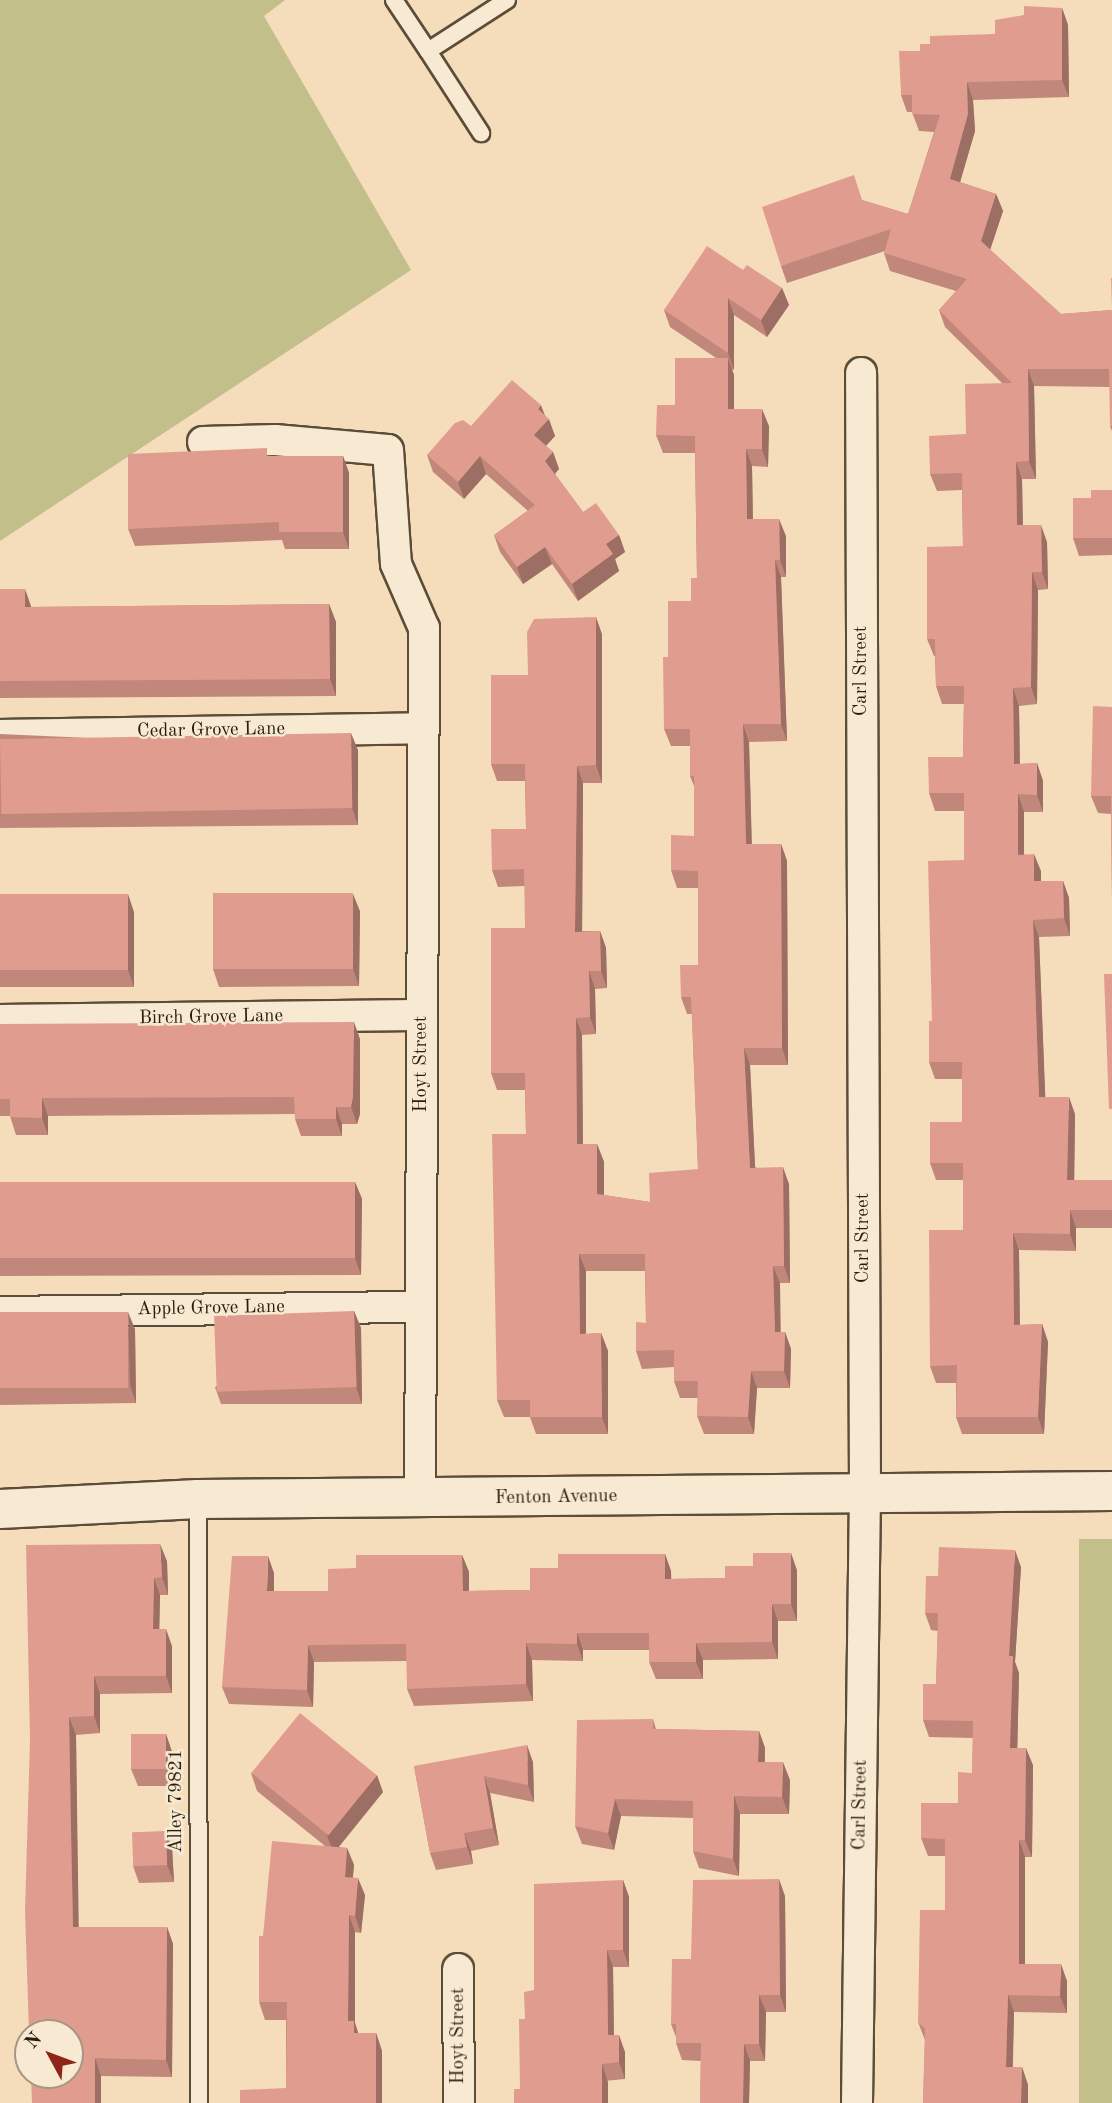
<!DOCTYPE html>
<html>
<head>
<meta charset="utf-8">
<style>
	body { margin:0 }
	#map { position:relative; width:1112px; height:2103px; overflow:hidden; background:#f5ddbb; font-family:"Old Standard TT",serif }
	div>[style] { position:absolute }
	.green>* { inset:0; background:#c2bf8b; transform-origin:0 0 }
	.roads { filter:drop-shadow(2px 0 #5c4d38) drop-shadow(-2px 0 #5c4d38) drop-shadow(0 2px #5c4d38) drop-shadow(0 -2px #5c4d38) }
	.service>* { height:16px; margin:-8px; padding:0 8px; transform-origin:8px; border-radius:8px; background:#f8e9d3 }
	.minor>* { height:30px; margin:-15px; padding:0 15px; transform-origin:15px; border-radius:15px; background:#f8e9d3 }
	.tertiary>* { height:38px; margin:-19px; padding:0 19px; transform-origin:19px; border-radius:19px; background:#f8e9d3 }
	.wall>* { inset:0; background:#c1877b }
	.shaded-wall>* { inset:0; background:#9d6e64 }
	.building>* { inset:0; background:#e09d8f; transform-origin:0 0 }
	span { translate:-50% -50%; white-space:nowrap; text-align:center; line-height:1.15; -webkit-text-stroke:5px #f8e9d3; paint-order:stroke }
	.street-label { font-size:19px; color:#291d0c }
	.north { position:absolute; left:14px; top:2019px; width:70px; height:70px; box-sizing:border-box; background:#f8e9d3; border:2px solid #a59783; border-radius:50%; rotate:311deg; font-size:19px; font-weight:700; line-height:28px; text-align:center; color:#291d0c }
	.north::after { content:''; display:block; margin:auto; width:24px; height:32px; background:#8f2418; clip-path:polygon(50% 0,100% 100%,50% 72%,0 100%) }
</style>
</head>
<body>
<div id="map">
	<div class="green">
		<i style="clip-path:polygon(0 0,285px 0,264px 16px,411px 270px,0 541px)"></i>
		<i style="left:1112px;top:1539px;width:564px;height:33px;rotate:90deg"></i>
	</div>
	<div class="roads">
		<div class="service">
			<i style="left:394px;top:0;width:61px;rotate:56.3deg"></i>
			<i style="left:428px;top:51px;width:94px;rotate:-32.8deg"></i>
			<i style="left:428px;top:51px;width:98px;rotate:57.1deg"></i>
			<i style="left:198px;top:1499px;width:604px;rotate:89.91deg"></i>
		</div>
		<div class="minor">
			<i style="left:203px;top:442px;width:72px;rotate:-1.6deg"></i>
			<i style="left:275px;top:440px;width:113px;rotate:5.1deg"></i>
			<i style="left:388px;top:450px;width:114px;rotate:86deg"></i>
			<i style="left:396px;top:564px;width:70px;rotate:66.4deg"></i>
			<i style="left:424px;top:628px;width:871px;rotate:90.26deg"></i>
			<i style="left:0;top:735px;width:423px;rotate:-0.9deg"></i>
			<i style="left:0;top:1020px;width:422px;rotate:-0.7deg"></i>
			<i style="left:0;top:1312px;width:421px;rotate:-0.7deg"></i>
			<i style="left:458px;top:1969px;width:134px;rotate:89.6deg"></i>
			<i style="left:857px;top:2103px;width:610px;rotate:-89.25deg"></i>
			<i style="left:865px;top:1493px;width:1120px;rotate:-90.2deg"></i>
		</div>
		<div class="tertiary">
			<i style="left:0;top:1509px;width:198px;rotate:-2.9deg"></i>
			<i style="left:198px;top:1499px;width:914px;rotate:-0.5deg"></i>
		</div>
	</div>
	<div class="wall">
		<i style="clip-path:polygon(1062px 8px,1068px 25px,1069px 97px,973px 100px,975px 131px,960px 182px,996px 194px,1003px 211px,990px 250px,1061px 314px,1112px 310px,1112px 278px,1112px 431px,1110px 426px,1110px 387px,1034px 386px,1036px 479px,1022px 479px,1023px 525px,1047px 542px,1048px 589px,1038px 590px,1037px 704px,1019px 706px,1020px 764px,1037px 763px,1043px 781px,1043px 812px,1024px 812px,1024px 854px,1041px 871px,1041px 881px,1063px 881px,1069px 898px,1070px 936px,1039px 937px,1045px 1097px,1075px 1114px,1074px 1180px,1112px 1180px,1112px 1228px,1076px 1228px,1076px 1251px,1019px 1250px,1020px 1325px,1042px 1324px,1048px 1342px,1044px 1434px,962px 1434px,956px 1417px,956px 1383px,936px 1383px,930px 1366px,963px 1230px,963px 1180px,936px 1180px,930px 1163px,962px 1122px,962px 1079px,935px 1079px,929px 1062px,932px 1021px,964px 860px,964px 811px,935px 811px,929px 793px,963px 757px,964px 704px,942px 704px,936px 686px,935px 656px,934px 656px,927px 639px,963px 546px,962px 490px,937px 491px,930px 474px,966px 434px,1002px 383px,945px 327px,939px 310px,956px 291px,890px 271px,884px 253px,885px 251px,787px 283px,781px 266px,862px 200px,908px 214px,934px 132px,919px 131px,912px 112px,907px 112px,901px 95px,920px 51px,930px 44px,995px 34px,1024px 15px)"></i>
		<i style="clip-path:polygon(743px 270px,782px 288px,789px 305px,767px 337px,734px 315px,734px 370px,732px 369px,734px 375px,734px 409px,769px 426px,768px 467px,752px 466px,753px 519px,786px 536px,786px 577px,781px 577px,787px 741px,749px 742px,752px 844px,781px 844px,787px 861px,788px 1065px,750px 1065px,755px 1167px,789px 1184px,790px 1283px,780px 1283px,780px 1332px,785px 1332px,791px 1349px,790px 1388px,757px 1388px,754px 1434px,704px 1434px,697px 1416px,698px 1398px,680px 1398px,674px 1381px,674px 1367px,642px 1369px,636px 1351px,646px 1323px,645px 1271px,586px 1271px,586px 1334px,601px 1333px,608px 1351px,608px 1434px,536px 1434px,530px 1417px,504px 1417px,497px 1400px,526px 1134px,525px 1090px,497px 1090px,491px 1073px,525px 928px,525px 886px,498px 887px,492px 870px,526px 829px,525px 781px,497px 781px,491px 764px,528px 675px,602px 634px,602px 783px,583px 783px,582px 931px,600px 931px,606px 948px,607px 988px,595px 989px,596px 1034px,582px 1035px,583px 1144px,597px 1144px,604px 1162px,604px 1195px,650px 1202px,698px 1169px,692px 1014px,687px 1014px,681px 997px,698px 965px,698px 888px,677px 888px,671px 870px,694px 836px,694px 786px,690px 776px,690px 746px,671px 746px,664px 729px,668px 657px,691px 601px,697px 578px,695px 453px,663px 453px,656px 435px,675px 405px,716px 358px,670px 327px,664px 310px)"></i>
		<i style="clip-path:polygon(545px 415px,555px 436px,546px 446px,553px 452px,559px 469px,555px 474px,583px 512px,619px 535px,625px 552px,615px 559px,619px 571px,578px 601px,552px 564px,523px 584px,500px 552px,494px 535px,528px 511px,486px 474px,464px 499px,433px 472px,427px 455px)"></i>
		<i style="clip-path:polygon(270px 456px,343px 456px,349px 473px,349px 549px,285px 549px,282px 540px,135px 546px,128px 529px)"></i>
		<i style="clip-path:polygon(1112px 490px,1112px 555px,1079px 556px,1073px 538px,1091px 498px)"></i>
		<i style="clip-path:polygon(0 589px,31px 607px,329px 604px,336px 622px,336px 696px,0 698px)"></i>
		<i style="clip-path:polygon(1112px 707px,1112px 900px,1111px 814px,1098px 813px,1091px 796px)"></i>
		<i style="clip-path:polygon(0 734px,358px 750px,358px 825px,0 828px)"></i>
		<i style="clip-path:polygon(0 895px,134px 912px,134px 987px,0 987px)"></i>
		<i style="clip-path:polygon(360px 911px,359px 986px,219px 987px,213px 969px)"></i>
		<i style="clip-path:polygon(0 1024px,360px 1039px,360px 1114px,357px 1124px,342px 1124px,342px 1136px,301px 1136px,295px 1119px,295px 1114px,48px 1116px,48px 1135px,16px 1135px,10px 1116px,0 1116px)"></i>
		<i style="clip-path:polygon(355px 1182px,362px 1199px,361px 1275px,0 1276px,0 1185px)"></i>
		<i style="clip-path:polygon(354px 1311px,361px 1328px,362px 1404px,221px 1404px,215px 1387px)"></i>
		<i style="clip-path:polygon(0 1312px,135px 1329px,136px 1403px,0 1405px)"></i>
		<i style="clip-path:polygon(665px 1554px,671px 1571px,671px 1579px,725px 1578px,797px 1570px,797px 1621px,778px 1621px,778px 1659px,703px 1660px,703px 1679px,656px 1679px,649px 1662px,649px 1650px,583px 1650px,583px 1661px,532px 1660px,533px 1701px,414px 1706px,407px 1689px,407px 1661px,314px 1662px,313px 1707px,229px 1704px,222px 1687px,274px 1573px,274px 1591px,328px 1591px,356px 1568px,462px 1555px,469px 1572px,469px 1591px,530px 1590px,558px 1568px)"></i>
		<i style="clip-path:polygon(167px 1561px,168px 1595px,160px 1595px,159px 1629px,172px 1646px,172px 1693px,100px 1694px,100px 1733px,76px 1735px,78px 1927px,167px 1927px,173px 1944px,172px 2077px,101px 2076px,101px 2103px,30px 1740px)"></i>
		<i style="clip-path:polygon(1021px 1567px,1015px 1662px,1019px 1673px,1017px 1748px,1033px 1765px,1032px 1857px,1025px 1857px,1025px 1964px,1067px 1981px,1067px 2013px,1014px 2012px,1013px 2067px,1022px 2067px,1028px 2085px,1028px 2103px,923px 2103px,925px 2040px,918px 2022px,945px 1910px,945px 1856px,928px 1856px,921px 1838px,958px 1803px,972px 1773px,973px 1738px,929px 1737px,923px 1720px,936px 1684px,938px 1631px,931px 1630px,925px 1613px,938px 1576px)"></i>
		<i style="clip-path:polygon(653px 1719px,656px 1729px,759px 1731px,765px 1748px,765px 1762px,790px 1780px,789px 1814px,740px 1814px,739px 1876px,699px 1868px,693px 1851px,693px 1818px,621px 1816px,614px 1850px,582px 1844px,575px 1826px)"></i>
		<i style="clip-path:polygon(166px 1734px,172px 1752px,172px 1786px,138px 1786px,131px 1769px)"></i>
		<i style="clip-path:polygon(533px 1762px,534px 1802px,490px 1793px,499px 1845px,471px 1851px,473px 1864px,436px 1870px,430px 1853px,414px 1766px)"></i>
		<i style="clip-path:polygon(251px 1773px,383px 1792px,338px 1847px,347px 1848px,354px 1865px,353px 1877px,365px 1895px,361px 1933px,355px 1932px,355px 2023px,358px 2033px,376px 2033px,382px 2051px,286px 2088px,286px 2020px,265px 2020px,259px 2002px,263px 1936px,325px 1846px,257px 1791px)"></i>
		<i style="clip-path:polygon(166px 1831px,172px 1848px,174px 1882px,139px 1883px,133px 1866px)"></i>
		<i style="clip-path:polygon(623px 1880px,629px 1897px,629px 1967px,613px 1967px,614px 2035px,625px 2052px,625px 2079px,520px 2089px,525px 2019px,534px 1990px)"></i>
		<i style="clip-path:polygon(785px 1896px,786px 2012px,766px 2012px,765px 2061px,750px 2061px,749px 2103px,700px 2103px,701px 2061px,682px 2060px,676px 2043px,676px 2037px,671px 2024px,691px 1959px)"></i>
	</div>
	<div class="shaded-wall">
		<i style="clip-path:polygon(1062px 8px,1068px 25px,1069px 97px,1062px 80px)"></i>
		<i style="clip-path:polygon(967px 82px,973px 100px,975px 131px,956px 196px,950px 179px)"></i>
		<i style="clip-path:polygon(996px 194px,1003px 211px,987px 259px,981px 241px)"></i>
		<i style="clip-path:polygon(782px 288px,789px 305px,767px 337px,761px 320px)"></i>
		<i style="clip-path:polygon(728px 298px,734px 315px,734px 370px,728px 353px)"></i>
		<i style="clip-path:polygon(728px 358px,734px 375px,734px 426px,728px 409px)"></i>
		<i style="clip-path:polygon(1028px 369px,1034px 386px,1036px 479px,1029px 461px)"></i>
		<i style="clip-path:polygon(541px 405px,547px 421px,549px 419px,555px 436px,540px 452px,534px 435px,538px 409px)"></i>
		<i style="clip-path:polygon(762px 409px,769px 426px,768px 467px,762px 449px)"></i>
		<i style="clip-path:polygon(746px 449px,752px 466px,753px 536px,747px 519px)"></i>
		<i style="clip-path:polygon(553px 452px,559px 469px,551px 478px,545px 461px)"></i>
		<i style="clip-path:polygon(343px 456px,349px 473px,349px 549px,343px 532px)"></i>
		<i style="clip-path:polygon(480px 456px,486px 474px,464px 499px,458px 482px)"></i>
		<i style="clip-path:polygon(1016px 462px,1022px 479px,1023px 542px,1017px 525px)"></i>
		<i style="clip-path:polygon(779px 519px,786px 536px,786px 577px,780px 560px)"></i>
		<i style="clip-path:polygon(1041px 525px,1047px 542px,1048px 589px,1042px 572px)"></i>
		<i style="clip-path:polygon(619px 535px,625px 552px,615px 559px,619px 571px,578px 601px,572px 584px,606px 544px)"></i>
		<i style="clip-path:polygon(545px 547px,552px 564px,523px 584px,517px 567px)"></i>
		<i style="clip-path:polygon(775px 560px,781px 577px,787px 741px,781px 724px)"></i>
		<i style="clip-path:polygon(1032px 572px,1038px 590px,1037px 704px,1031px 687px)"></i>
		<i style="clip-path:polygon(25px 589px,31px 606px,31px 624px,25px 607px)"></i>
		<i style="clip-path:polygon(329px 604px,336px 622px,336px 696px,330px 679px)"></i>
		<i style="clip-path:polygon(596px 617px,602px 634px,602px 783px,596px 765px)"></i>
		<i style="clip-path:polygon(1013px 688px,1019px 706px,1020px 781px,1014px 764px)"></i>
		<i style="clip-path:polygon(743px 724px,749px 742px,752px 861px,746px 844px)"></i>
		<i style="clip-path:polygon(351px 733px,358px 750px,358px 825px,352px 808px)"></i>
		<i style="clip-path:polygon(1037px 763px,1043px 781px,1043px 812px,1037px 795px)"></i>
		<i style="clip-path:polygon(577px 766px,583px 783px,582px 949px,575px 932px)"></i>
		<i style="clip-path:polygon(1018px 794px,1024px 812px,1024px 872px,1018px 855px)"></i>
		<i style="clip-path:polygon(781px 844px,787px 861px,788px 1065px,782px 1048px)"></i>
		<i style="clip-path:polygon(1034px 854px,1041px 871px,1041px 898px,1034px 881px)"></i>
		<i style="clip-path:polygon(1063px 881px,1069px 898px,1070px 936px,1064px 918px)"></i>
		<i style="clip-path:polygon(128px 894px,134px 912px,134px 987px,128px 970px)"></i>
		<i style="clip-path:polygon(353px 894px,360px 911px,359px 986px,353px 969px)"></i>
		<i style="clip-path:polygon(1033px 920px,1039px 937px,1046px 1114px,1039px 1097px)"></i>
		<i style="clip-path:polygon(600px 931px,606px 948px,607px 988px,601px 971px)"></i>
		<i style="clip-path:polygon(589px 971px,595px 989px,596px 1034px,590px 1017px)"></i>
		<i style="clip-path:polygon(576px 1018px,582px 1035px,583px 1162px,577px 1144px)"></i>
		<i style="clip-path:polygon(354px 1022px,360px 1039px,360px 1114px,357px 1124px,351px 1107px)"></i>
		<i style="clip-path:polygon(744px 1048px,750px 1065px,756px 1185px,750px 1168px)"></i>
		<i style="clip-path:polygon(1069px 1097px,1075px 1114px,1074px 1197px,1067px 1180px)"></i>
		<i style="clip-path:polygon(42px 1098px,48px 1116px,48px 1135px,42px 1118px)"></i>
		<i style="clip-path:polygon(336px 1107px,342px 1124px,342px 1136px,336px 1119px)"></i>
		<i style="clip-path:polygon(597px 1144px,604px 1162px,604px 1211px,597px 1194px)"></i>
		<i style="clip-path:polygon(783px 1167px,789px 1184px,790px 1283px,784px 1266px)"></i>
		<i style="clip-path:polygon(355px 1182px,362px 1199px,361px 1275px,355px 1258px)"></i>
		<i style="clip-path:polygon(1070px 1210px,1076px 1228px,1076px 1251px,1070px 1234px)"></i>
		<i style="clip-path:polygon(1013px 1233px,1019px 1250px,1020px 1342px,1014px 1325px)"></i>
		<i style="clip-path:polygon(579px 1254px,586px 1271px,586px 1351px,580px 1334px)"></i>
		<i style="clip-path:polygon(773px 1266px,780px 1283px,781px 1349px,775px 1332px)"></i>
		<i style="clip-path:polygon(354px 1311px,361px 1328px,362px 1404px,356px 1387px)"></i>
		<i style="clip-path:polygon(128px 1312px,135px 1329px,136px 1403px,130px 1385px)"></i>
		<i style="clip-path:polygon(1042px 1324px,1048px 1342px,1044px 1434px,1038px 1417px)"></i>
		<i style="clip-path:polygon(785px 1332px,791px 1349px,790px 1388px,784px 1371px)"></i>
		<i style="clip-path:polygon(601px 1333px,608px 1351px,608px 1434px,602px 1417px)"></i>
		<i style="clip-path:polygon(751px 1371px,757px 1388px,754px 1434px,748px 1417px)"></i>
		<i style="clip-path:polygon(160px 1544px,167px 1561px,168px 1595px,162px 1577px)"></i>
		<i style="clip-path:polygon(1015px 1550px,1021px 1567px,1015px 1662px,1019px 1673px,1017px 1765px,1010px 1748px,1009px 1656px)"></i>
		<i style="clip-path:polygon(791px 1553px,797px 1570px,797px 1621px,791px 1604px)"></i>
		<i style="clip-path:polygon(665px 1554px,671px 1571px,672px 1596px,665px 1579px)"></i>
		<i style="clip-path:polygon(462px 1555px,469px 1572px,469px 1608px,463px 1591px)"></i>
		<i style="clip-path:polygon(268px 1556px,274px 1573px,274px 1608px,267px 1591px)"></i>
		<i style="clip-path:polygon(154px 1578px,160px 1595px,159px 1646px,153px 1629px)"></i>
		<i style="clip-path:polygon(772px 1604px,778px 1621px,778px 1659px,772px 1642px)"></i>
		<i style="clip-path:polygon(166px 1629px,172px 1646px,172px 1693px,166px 1676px)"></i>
		<i style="clip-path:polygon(577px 1633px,583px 1650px,583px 1661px,577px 1644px)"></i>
		<i style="clip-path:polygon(526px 1643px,532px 1660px,533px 1701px,526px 1684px)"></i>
		<i style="clip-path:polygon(696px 1643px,703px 1660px,703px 1679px,696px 1662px)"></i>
		<i style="clip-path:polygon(308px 1645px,314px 1662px,313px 1707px,307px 1690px)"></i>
		<i style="clip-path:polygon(94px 1676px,100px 1694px,100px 1733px,94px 1716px)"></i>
		<i style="clip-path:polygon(69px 1717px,76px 1735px,79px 1944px,73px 1927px)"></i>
		<i style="clip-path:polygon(759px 1731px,765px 1748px,764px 1779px,758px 1762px)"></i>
		<i style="clip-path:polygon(166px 1734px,172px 1752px,172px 1786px,166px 1769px)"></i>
		<i style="clip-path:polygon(527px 1745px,533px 1762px,534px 1802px,528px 1785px)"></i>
		<i style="clip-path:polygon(1026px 1748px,1033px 1765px,1032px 1857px,1025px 1840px)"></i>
		<i style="clip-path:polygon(783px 1762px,790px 1780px,789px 1814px,782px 1797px)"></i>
		<i style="clip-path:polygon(377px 1775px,383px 1792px,334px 1853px,327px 1836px)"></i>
		<i style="clip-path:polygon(484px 1776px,490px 1793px,499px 1845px,493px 1828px)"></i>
		<i style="clip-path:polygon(734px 1796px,740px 1814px,739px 1876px,733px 1859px)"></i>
		<i style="clip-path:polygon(615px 1799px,621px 1816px,614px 1850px,608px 1833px)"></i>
		<i style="clip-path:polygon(166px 1831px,172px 1848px,174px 1882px,167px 1865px)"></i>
		<i style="clip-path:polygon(464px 1833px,471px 1851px,473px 1864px,467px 1847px)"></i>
		<i style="clip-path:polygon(1019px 1840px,1025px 1857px,1025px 1981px,1019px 1964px)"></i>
		<i style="clip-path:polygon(347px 1848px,354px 1865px,351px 1894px,345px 1877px)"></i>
		<i style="clip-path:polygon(358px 1878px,365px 1895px,361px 1933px,355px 1916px)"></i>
		<i style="clip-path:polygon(779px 1879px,785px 1896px,786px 2012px,780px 1995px)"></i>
		<i style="clip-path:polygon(623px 1880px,629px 1897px,629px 1967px,623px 1950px)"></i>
		<i style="clip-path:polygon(349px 1915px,355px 1932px,355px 2023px,360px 2038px,360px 2051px,348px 2021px)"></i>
		<i style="clip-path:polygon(167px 1927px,173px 1944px,172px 2077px,166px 2060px)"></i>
		<i style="clip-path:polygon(607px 1950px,613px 1967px,614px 2052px,608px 2035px)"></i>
		<i style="clip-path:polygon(1061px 1964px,1067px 1981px,1067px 2013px,1060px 1996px)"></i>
		<i style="clip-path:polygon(759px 1995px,766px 2012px,765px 2061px,759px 2044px)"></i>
		<i style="clip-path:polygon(1008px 1995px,1014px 2012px,1012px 2084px,1006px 2067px)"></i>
		<i style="clip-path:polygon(376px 2033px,382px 2051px,382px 2103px,376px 2103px)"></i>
		<i style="clip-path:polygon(619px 2035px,625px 2052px,625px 2079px,619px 2062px)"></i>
		<i style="clip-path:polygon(744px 2044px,750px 2061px,749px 2103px,743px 2103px)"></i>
		<i style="clip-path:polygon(95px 2058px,101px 2076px,101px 2103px,95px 2103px)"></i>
		<i style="clip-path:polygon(602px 2064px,608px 2082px,608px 2103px,602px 2103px)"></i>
		<i style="clip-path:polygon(1022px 2067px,1028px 2085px,1028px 2103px,1021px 2103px)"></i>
	</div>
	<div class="building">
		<i style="clip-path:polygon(1024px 6px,1062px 8px,1062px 80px,967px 82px,968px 114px,950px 179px,996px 194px,981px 241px,1061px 314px,1112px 310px,1111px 278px,1112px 278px,1112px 426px,1110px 426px,1109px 369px,1028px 369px,1029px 461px,1016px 462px,1017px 525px,1041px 525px,1042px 572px,1032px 572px,1031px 687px,1013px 688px,1014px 764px,1037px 763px,1037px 795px,1018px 794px,1018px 855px,1034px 854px,1034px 881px,1063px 881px,1064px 918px,1033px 920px,1039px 1097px,1069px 1097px,1067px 1180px,1112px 1180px,1112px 1210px,1070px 1210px,1070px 1234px,1013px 1233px,1014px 1325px,1042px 1324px,1038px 1417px,956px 1417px,957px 1365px,930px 1366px,929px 1230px,963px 1230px,963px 1163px,930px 1163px,930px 1122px,962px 1122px,962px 1062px,929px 1062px,929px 1021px,932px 1021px,928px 861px,964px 860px,964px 793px,929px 793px,928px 757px,963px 757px,964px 686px,936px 686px,935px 639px,927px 639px,927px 547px,963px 546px,962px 473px,930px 474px,929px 436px,966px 434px,965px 384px,1012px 383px,939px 310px,967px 279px,884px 253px,891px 229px,781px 266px,762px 207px,854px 175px,862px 200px,908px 214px,940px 115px,912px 114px,912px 95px,901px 95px,899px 51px,920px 51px,920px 44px,930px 44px,930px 36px,995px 34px,995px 20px,1024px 15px)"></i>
		<i style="clip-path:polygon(707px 246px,743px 270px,747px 265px,782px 288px,761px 320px,728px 298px,728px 353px,664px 310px)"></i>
		<i style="clip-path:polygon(675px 358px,728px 358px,728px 409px,762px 409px,762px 449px,746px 449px,747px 519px,779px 519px,780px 560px,775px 560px,781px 724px,743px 724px,746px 844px,781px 844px,782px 1048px,744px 1048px,750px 1168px,783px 1167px,784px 1266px,773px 1266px,775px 1332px,785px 1332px,784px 1371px,751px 1371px,748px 1417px,697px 1416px,698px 1381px,674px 1381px,674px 1350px,636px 1351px,636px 1322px,646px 1323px,645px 1254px,579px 1254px,580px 1334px,601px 1333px,602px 1417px,530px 1417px,530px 1400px,497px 1400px,492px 1134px,526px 1134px,525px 1073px,491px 1073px,491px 928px,525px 928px,524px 869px,492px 870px,491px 829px,526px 829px,525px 764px,491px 764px,491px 675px,528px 675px,527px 632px,534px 619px,596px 617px,596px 765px,577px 766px,575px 932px,600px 931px,601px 971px,589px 971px,590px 1017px,576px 1018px,577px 1144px,597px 1144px,597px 1194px,650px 1202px,649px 1173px,698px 1169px,691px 997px,681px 997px,680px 965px,698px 965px,698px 871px,671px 870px,671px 835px,694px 836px,694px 776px,690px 776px,690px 729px,664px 729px,663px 657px,668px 657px,668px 601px,691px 601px,691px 578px,697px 578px,695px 436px,656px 435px,657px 405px,675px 405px)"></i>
		<i style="clip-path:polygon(512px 380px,541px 405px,538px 409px,549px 419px,534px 435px,553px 452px,545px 461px,583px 512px,596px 503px,619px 535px,606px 544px,613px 554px,572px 584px,545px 547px,517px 567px,494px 535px,535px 505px,480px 456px,458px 482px,427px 455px,455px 423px,463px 420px,471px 426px)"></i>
		<i style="clip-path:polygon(267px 448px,267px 456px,343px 456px,343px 532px,279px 532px,279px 522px,128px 529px,128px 454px)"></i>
		<i style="clip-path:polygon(1091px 490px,1112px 490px,1112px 538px,1073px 538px,1073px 498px,1091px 498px)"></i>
		<i style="clip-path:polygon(0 589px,25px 589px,25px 607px,329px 604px,330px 679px,0 681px)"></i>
		<i style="clip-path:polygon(1093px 706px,1112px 707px,1112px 899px,1111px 796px,1091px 796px)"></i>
		<i style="left:351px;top:733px;width:75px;height:351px;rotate:89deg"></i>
		<i style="left:213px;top:893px;width:140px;height:76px"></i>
		<i style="left:128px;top:894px;width:76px;height:128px;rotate:90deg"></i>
		<i style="clip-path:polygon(1104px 974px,1112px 974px,1112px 1109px,1109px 1109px)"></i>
		<i style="clip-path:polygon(354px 1022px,353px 1097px,351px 1107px,336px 1107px,336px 1119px,295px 1119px,294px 1097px,42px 1098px,42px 1118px,10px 1117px,10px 1099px,0 1099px,0 1024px)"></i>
		<i style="left:355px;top:1182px;width:76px;height:355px;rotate:90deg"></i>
		<i style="left:354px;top:1311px;width:76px;height:140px;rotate:88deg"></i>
		<i style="left:0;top:1312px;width:128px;height:76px"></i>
		<i style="clip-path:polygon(160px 1544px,162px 1577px,154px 1578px,153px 1629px,166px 1629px,166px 1676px,94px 1676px,94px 1716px,69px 1717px,71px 1836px,73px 1927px,167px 1927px,166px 2060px,95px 2058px,95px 2103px,32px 2103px,31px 2075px,70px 2075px,70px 2033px,29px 2033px,25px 1911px,30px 1740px,26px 1545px)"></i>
		<i style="clip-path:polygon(939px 1547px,1015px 1550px,1009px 1656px,1013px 1656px,1010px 1748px,1026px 1748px,1025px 1840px,1019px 1840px,1019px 1964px,1061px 1964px,1060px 1996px,1008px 1995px,1006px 2067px,1022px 2067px,1021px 2103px,923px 2103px,925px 2029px,918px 2022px,920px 1910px,945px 1910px,945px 1839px,921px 1838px,921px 1803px,958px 1803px,958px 1772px,972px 1773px,973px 1721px,923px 1720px,923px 1684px,936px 1684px,938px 1613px,925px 1613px,926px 1576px,938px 1576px)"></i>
		<i style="clip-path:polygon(753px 1553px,791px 1553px,791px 1604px,772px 1604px,772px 1642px,696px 1643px,696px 1662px,649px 1662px,649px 1633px,577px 1633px,577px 1644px,526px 1643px,526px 1684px,407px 1689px,406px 1644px,308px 1645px,307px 1690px,222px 1687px,232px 1556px,268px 1556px,267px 1591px,328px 1591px,328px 1569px,356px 1568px,356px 1555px,462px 1555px,463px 1591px,530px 1590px,530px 1568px,558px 1568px,558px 1554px,665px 1554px,665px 1579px,725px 1578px,725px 1566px,753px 1566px)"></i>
		<i style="left:300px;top:1713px;width:99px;height:77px;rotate:39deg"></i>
		<i style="clip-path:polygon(653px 1719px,653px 1729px,759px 1731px,758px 1762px,783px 1762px,782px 1797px,734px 1796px,733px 1859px,693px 1851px,693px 1801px,615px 1799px,608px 1833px,575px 1826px,577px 1720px)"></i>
		<i style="left:166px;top:1734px;width:35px;height:35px;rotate:90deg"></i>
		<i style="clip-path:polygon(527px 1745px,528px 1785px,484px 1776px,493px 1828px,464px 1833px,467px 1847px,430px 1853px,414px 1766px)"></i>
		<i style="left:166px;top:1831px;width:34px;height:34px;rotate:88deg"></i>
		<i style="clip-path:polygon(272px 1841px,347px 1848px,345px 1877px,358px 1878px,355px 1916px,349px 1915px,348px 2021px,354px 2021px,354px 2033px,376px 2033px,376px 2103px,240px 2103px,240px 2090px,286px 2088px,287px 2002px,259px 2002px,259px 1936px,263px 1936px)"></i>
		<i style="clip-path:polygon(779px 1879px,780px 1995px,759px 1995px,759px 2044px,744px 2044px,743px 2103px,700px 2103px,701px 2043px,676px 2043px,676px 2024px,671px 2024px,672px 1959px,691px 1959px,693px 1880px)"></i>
		<i style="clip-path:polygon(623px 1880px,623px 1950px,607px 1950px,608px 2035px,619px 2035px,619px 2062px,602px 2064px,602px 2103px,514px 2103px,514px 2089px,520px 2089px,519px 2019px,525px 2019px,524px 1992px,534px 1990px,534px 1884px)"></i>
	</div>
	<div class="street-label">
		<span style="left:862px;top:671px;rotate:-90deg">Carl Street</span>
		<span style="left:211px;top:731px;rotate:-1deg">Cedar Grove Lane</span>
		<span style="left:211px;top:1018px;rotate:-1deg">Birch Grove Lane</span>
		<span style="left:422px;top:1064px;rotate:-90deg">Hoyt Street</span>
		<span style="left:864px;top:1238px;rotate:-90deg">Carl Street</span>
		<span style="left:211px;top:1309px;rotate:-1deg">Apple Grove Lane</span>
		<span style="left:556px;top:1498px;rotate:-1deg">Fenton Avenue</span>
		<span style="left:177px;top:1801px;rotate:-90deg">Alley 79821</span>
		<span style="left:861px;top:1805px;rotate:-89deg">Carl Street</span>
		<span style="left:459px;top:2036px;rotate:-90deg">Hoyt Street</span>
	</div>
	<div class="north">N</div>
</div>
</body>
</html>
